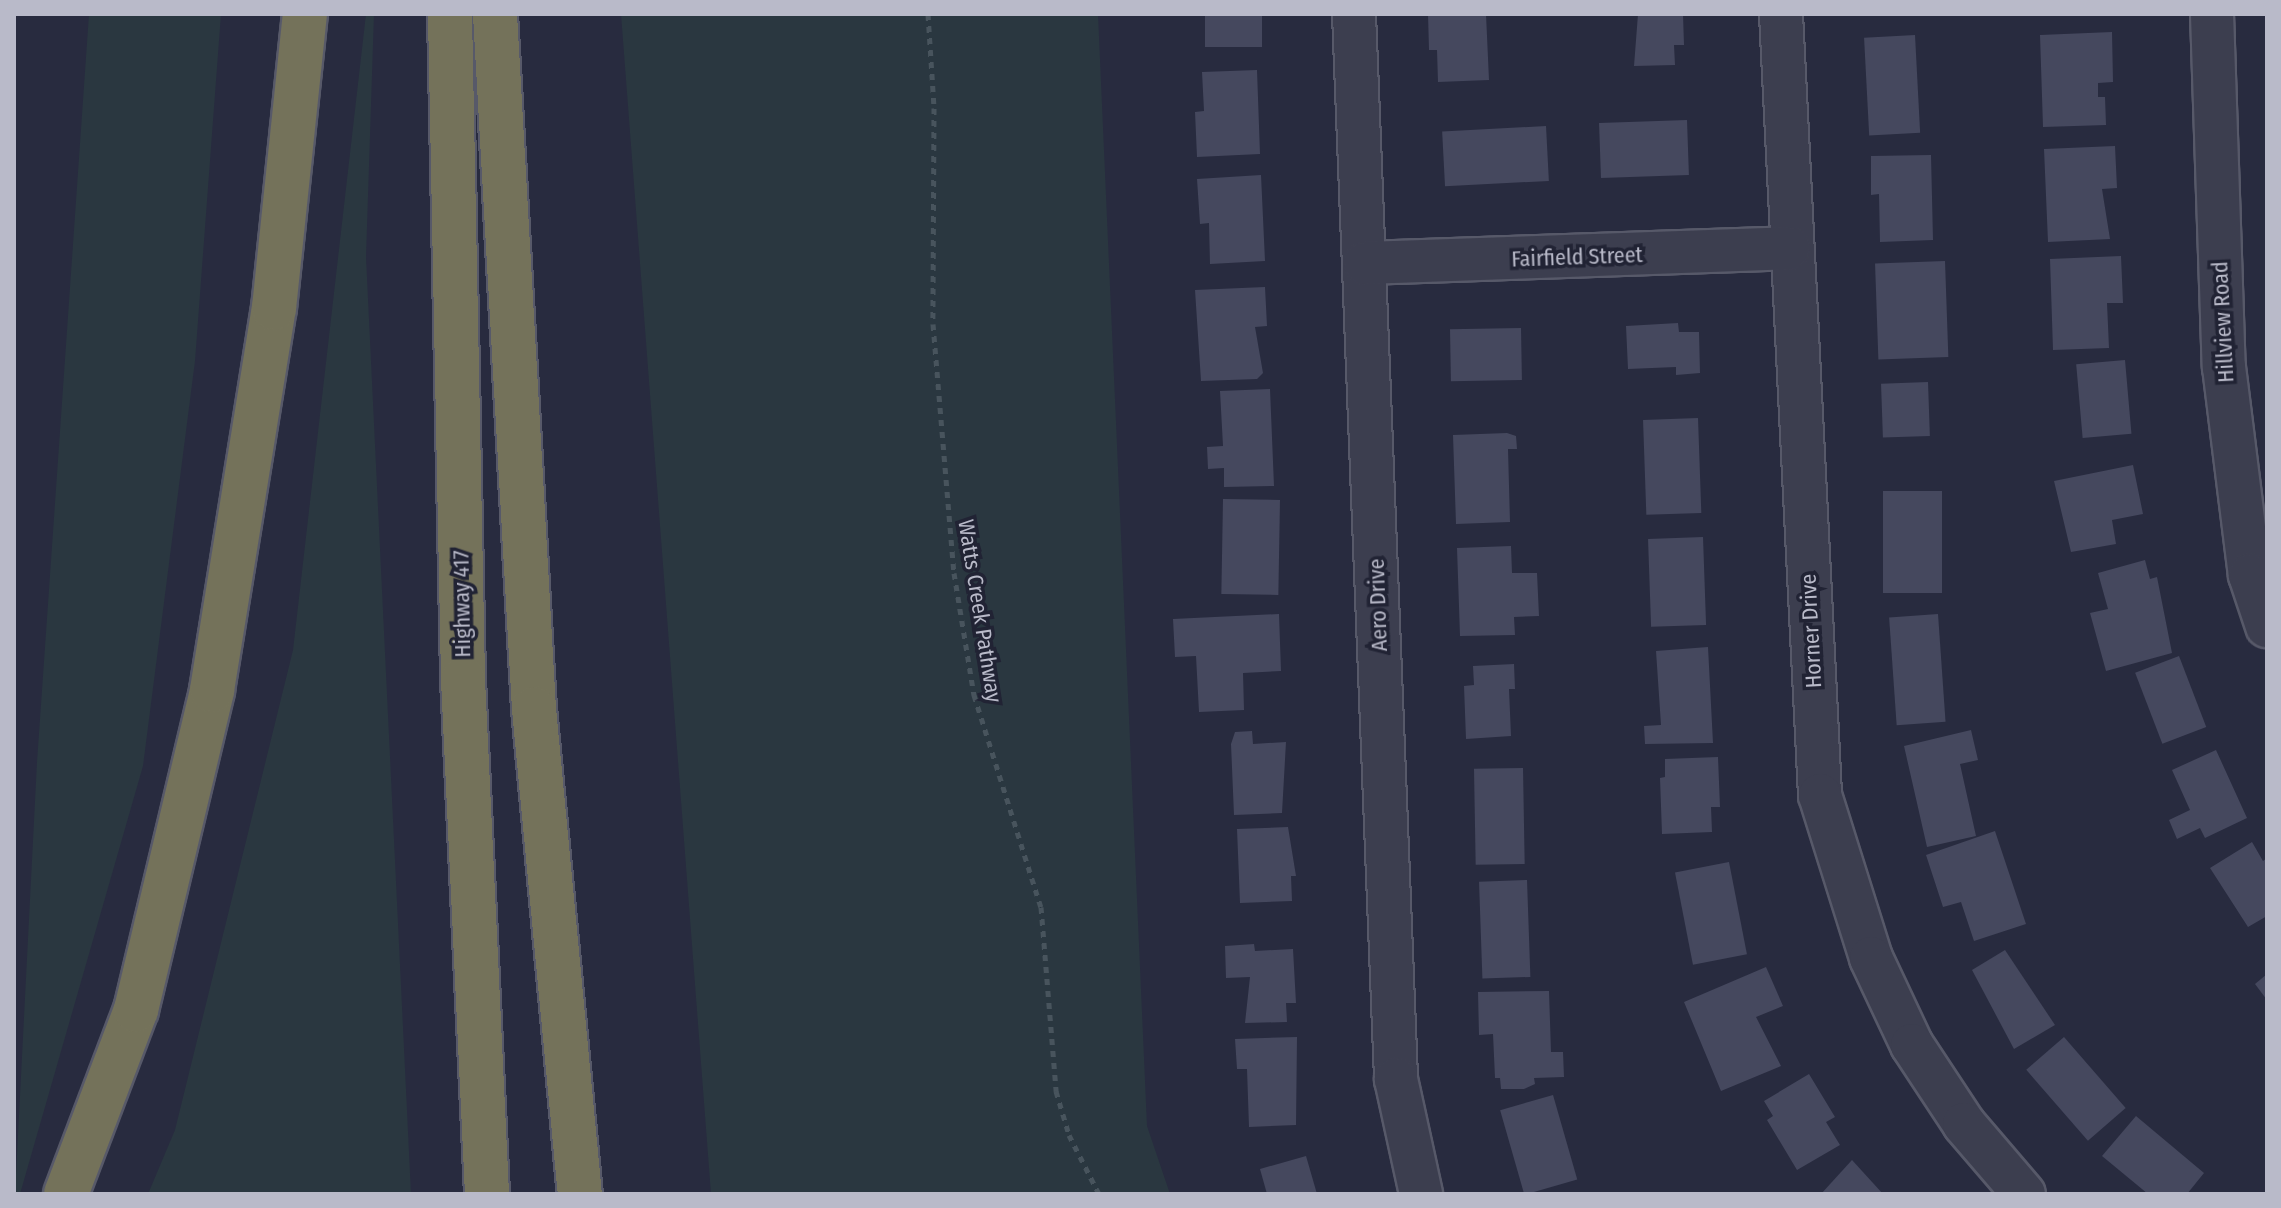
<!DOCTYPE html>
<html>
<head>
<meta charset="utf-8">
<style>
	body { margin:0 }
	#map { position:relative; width:2281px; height:1208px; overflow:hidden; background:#282b3f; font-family:"Fira Sans Condensed",sans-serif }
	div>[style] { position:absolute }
	.green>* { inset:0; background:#2a3740 }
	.building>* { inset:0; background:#45485e; transform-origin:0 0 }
	.path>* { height:5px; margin-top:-2.5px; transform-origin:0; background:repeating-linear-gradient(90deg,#48545d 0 6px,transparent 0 12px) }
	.roads { filter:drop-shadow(2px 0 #575969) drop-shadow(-2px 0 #575969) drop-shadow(0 2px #575969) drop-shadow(0 -2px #575969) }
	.minor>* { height:42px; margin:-21px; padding:0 21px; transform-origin:21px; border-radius:21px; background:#3c3e4f }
	.highway>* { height:44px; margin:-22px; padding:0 22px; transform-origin:22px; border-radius:22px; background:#74725a }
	span { translate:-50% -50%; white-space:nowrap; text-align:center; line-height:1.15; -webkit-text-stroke:7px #212334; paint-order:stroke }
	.street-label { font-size:22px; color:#b9bac9 }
	.frame { position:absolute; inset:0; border:16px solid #b9bac9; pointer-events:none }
</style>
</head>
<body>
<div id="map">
	<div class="green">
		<i style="clip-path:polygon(89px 14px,221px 14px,195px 361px,143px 766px,20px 1194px,15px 1194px,37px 762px)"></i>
		<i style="clip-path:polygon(366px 14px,374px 14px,366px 257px,411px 1194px,148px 1194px,175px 1130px,293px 650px)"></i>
		<i style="clip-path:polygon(621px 14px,1098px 14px,1147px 1126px,1170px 1194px,711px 1194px)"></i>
	</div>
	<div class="building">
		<i style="left:1205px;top:14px;width:57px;height:33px"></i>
		<i style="clip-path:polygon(1428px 14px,1486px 14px,1489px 80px,1438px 82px,1437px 50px,1429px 50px)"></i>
		<i style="clip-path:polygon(1638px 14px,1683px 14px,1684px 45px,1674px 45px,1675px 65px,1634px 66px)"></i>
		<i style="clip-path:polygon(2112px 32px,2113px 82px,2098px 83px,2098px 97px,2105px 97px,2106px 125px,2043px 127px,2040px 35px)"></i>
		<i style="left:1915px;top:35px;width:98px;height:51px;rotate:87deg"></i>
		<i style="clip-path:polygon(1257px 70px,1260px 154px,1197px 157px,1195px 112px,1204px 111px,1202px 72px)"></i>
		<i style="left:1687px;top:120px;width:55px;height:88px;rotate:88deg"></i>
		<i style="left:1546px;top:126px;width:55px;height:104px;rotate:87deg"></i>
		<i style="clip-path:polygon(2115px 146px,2117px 188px,2102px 189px,2110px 239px,2048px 242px,2044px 149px)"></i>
		<i style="clip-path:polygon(1931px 155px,1933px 240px,1880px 242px,1879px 194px,1871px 195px,1871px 156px)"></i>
		<i style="clip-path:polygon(1261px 175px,1265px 261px,1210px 264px,1209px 223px,1200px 224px,1197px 179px)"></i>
		<i style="clip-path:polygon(2121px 256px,2123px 303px,2107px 303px,2109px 348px,2053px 350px,2050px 259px)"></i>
		<i style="left:1945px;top:261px;width:96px;height:70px;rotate:88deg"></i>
		<i style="clip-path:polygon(1265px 287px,1267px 326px,1255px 327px,1263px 373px,1257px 379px,1201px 381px,1195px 290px)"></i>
		<i style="clip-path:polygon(1678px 323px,1679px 332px,1699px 332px,1700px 373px,1676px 375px,1676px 367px,1628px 369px,1626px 326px)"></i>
		<i style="left:1521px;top:328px;width:52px;height:71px;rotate:89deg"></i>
		<i style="left:2125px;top:360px;width:74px;height:49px;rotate:85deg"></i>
		<i style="left:1928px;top:382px;width:54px;height:47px;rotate:88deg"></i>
		<i style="clip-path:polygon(1270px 389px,1274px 486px,1224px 487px,1224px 468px,1208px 469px,1207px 447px,1223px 446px,1220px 391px)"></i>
		<i style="left:1698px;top:418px;width:95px;height:55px;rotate:88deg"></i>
		<i style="clip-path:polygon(1507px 433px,1516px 436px,1517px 449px,1508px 449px,1510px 522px,1456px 524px,1453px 435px)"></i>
		<i style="clip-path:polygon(2133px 465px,2143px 514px,2112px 520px,2116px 544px,2071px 552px,2054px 481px)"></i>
		<i style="left:1942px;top:491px;width:102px;height:59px;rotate:90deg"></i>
		<i style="left:1280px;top:500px;width:95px;height:57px;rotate:91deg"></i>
		<i style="left:1703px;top:537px;width:88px;height:55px;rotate:88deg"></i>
		<i style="clip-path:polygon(1511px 546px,1512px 573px,1537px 573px,1539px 616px,1514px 617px,1515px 635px,1460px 636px,1457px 548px)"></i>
		<i style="clip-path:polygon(2145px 560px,2150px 579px,2157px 577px,2172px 653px,2106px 671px,2090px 613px,2108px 609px,2098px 573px)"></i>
		<i style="clip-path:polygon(1279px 614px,1281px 671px,1243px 673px,1244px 710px,1199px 712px,1196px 656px,1175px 657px,1173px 619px)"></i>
		<i style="left:1938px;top:614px;width:108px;height:49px;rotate:86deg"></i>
		<i style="clip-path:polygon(1708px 647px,1713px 743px,1645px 744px,1644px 726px,1661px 725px,1656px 651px)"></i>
		<i style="left:2179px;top:656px;width:76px;height:47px;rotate:69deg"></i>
		<i style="clip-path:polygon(1514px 664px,1515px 689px,1509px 689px,1511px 736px,1466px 739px,1464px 686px,1474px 685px,1473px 666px)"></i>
		<i style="clip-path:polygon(1971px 730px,1978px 760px,1960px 764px,1976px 836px,1927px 847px,1904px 746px)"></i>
		<i style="clip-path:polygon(1252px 731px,1253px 744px,1286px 742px,1282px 813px,1234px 815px,1231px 744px,1235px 732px)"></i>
		<i style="clip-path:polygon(2216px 750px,2247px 818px,2205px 838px,2200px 828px,2177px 839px,2169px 820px,2190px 810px,2172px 770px)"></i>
		<i style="clip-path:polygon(1718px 757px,1720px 807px,1711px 807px,1712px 832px,1662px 834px,1660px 778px,1665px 777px,1665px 759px)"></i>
		<i style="left:1523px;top:768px;width:96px;height:49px;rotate:89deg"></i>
		<i style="clip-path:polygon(1288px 827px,1296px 876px,1291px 876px,1292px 901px,1240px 903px,1237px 829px)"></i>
		<i style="clip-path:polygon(1995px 831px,2026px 924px,1974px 941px,1961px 902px,1943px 907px,1926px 855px)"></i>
		<i style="clip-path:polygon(2252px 842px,2263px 861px,2267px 858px,2267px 916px,2248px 927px,2210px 868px)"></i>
		<i style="left:1729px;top:862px;width:94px;height:55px;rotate:79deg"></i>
		<i style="left:1527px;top:880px;width:97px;height:48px;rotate:88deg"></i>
		<i style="clip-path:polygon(1254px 944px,1255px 951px,1293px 949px,1296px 1003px,1286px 1003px,1287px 1022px,1245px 1023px,1250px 977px,1226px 978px,1225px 946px)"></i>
		<i style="clip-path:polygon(2005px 950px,2055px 1025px,2014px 1049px,1972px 970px)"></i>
		<i style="clip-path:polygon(1766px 967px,1783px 1006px,1756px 1017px,1781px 1066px,1721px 1091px,1684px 1002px)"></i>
		<i style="clip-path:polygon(2267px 974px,2267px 1000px,2255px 984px)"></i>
		<i style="clip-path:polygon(1549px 991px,1551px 1052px,1563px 1052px,1564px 1077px,1534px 1078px,1535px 1084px,1524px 1089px,1501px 1089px,1500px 1078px,1495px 1078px,1493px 1034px,1479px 1035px,1478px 992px)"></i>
		<i style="clip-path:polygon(1297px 1037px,1296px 1125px,1249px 1127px,1247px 1069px,1237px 1069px,1235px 1039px)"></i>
		<i style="left:2064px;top:1037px;width:94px;height:50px;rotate:49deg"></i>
		<i style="clip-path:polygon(1809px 1074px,1835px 1117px,1826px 1122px,1840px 1145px,1797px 1170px,1767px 1120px,1773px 1116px,1764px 1101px)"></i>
		<i style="left:1553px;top:1095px;width:88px;height:55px;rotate:74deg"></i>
		<i style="clip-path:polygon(2136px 1116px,2204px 1173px,2187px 1194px,2148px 1194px,2102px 1156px)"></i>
		<i style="clip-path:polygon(1306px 1156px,1317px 1194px,1267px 1194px,1260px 1169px)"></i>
		<i style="clip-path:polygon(1852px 1160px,1883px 1194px,1821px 1194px)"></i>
	</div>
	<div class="path">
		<i style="left:928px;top:14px;width:94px;rotate:86.3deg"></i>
		<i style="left:934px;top:108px;width:216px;rotate:90.3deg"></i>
		<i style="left:933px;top:324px;width:250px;rotate:85.2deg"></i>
		<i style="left:954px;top:573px;width:124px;rotate:80.7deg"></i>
		<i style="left:974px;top:695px;width:222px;rotate:72.5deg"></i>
		<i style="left:1041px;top:907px;width:185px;rotate:85.3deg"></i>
		<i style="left:1056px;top:1091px;width:46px;rotate:73.5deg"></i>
		<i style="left:1069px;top:1135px;width:66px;rotate:63deg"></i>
	</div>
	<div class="roads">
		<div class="minor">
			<i style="left:1354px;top:14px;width:1066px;rotate:87.74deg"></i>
			<i style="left:1396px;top:1079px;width:118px;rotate:77.7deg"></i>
			<i style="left:1781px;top:14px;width:782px;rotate:87.14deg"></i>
			<i style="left:1820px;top:795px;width:171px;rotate:72.6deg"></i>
			<i style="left:1871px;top:958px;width:96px;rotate:64.8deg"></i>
			<i style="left:1912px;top:1045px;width:95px;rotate:56.6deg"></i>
			<i style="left:1964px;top:1124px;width:92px;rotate:49.4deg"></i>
			<i style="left:2212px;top:14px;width:353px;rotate:88.1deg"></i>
			<i style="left:2224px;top:367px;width:210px;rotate:82.9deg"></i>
			<i style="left:2250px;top:575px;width:54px;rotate:71.6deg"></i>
			<i style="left:1365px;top:263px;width:424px;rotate:-2deg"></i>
		</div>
		<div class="highway">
			<i style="left:450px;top:14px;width:665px;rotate:88.88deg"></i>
			<i style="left:463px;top:679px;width:516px;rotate:87.33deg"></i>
			<i style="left:495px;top:14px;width:696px;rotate:86.79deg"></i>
			<i style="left:534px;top:709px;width:487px;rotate:84.6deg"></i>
			<i style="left:66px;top:1194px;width:197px;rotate:-69.2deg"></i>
			<i style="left:136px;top:1010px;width:329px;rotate:-76.6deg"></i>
			<i style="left:212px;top:690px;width:387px;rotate:-80.8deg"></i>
			<i style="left:274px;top:308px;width:296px;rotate:-84deg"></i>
		</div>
	</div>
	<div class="street-label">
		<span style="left:1577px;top:257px;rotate:-2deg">Fairfield Street</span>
		<span style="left:2223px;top:322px;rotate:-93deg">Hillview Road</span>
		<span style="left:462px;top:604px;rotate:-91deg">Highway 417</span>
		<span style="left:1378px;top:605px;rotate:-92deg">Aero Drive</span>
		<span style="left:980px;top:611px;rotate:81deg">Watts Creek Pathway</span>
		<span style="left:1811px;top:631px;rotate:-93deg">Horner Drive</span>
	</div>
	<div class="frame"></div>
</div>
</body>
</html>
